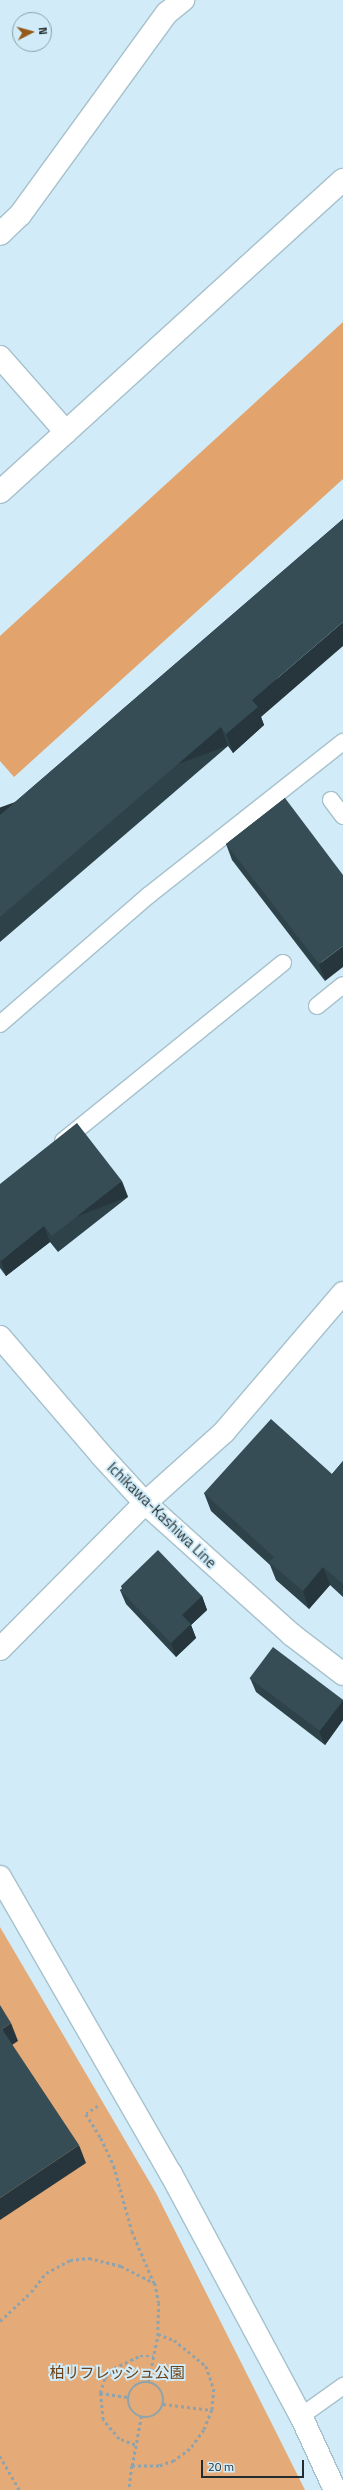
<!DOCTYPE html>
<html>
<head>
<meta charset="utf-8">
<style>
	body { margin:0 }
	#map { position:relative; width:343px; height:2490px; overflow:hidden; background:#d1ecf8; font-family:"Titillium Web","Noto Sans JP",sans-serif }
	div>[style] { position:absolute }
	.green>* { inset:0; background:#e4aa78 }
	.forest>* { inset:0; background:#e2a36c }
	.path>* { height:2.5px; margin-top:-1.25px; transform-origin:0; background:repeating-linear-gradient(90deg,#8ea3ac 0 3px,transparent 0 6px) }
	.path>.ring { margin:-1.25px; padding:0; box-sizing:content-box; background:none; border:2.5px solid #8ea3ac; border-radius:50% }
	.roads { filter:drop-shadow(1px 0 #a6c1cc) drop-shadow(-1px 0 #a6c1cc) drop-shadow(0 1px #a6c1cc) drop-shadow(0 -1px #a6c1cc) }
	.lane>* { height:16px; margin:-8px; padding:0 8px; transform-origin:8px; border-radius:8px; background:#fff }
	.street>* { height:22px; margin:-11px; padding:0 11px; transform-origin:11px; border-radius:11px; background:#fff }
	.secondary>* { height:22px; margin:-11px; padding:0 11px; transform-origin:11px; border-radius:11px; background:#fff }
	.primary>* { height:22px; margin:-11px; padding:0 11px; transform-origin:11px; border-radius:11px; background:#fff }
	.wall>* { inset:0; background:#2e424a }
	.shaded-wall>* { inset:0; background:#26363c; transform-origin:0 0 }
	.building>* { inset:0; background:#364d56; transform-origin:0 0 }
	span { translate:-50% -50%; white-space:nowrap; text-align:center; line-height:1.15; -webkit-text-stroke:4px #d1ecf8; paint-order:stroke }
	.street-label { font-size:15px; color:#222d31 }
	.park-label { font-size:15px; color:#6c4218 }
	.north { position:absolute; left:12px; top:12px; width:40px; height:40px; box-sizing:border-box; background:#d1ecf8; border:1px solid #8ba0a8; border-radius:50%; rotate:84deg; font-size:11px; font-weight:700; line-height:16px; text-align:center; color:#222d31 }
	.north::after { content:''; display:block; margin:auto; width:14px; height:18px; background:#95591a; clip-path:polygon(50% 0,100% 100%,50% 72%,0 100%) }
	.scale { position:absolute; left:201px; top:2460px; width:103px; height:18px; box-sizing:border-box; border:2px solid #222d31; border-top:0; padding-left:5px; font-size:12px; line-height:14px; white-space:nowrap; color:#222d31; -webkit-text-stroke:3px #d1ecf8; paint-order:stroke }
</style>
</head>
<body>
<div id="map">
	<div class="green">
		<i style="clip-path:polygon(0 1927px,156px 2193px,305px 2490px,0 2490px)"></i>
	</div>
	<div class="forest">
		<i style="clip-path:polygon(343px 322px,343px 479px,14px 777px,0 761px,0 636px)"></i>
	</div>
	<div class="path">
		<i style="left:98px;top:2106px;width:14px;rotate:146deg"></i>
		<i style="left:86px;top:2114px;width:28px;rotate:58deg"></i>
		<i style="left:101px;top:2138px;width:31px;rotate:65deg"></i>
		<i style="left:114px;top:2166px;width:67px;rotate:74.5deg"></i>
		<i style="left:132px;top:2231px;width:56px;rotate:67.1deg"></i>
		<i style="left:0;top:2321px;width:42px;rotate:-43.1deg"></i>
		<i style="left:31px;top:2292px;width:24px;rotate:-52deg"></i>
		<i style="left:46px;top:2273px;width:27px;rotate:-28deg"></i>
		<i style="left:70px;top:2260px;width:19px;rotate:-6deg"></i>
		<i style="left:89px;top:2258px;width:33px;rotate:14deg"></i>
		<i style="left:121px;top:2266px;width:38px;rotate:27deg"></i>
		<i style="left:155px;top:2283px;width:20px;rotate:79deg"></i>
		<i style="left:159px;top:2303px;width:31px;rotate:92deg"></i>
		<i style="left:158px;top:2334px;width:17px;rotate:21deg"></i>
		<i style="left:174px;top:2340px;width:41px;rotate:39.1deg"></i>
		<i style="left:206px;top:2366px;width:24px;rotate:71deg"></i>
		<i style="left:214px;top:2389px;width:21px;rotate:95deg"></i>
		<i style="left:212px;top:2410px;width:22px;rotate:112deg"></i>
		<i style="left:204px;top:2430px;width:24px;rotate:126deg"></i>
		<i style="left:190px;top:2449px;width:20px;rotate:143deg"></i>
		<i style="left:174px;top:2461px;width:16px;rotate:162deg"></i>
		<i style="left:159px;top:2466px;width:27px;rotate:180deg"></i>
		<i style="left:132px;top:2466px;width:24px;rotate:97deg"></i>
		<i class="ring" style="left:128px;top:2382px;width:33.5px;height:33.5px"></i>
		<i style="left:148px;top:2383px;width:50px;rotate:-78.5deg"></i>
		<i style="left:100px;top:2393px;width:28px;rotate:8deg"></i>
		<i style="left:163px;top:2404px;width:49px;rotate:7deg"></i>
		<i style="left:135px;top:2445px;width:17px;rotate:-159deg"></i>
		<i style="left:119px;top:2439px;width:25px;rotate:-130deg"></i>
		<i style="left:103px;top:2420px;width:27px;rotate:-96deg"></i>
		<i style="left:100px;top:2393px;width:16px;rotate:-72deg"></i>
		<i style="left:105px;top:2378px;width:13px;rotate:-48deg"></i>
		<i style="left:114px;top:2368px;width:29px;rotate:-25deg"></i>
		<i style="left:140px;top:2356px;width:13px"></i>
		<i style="left:0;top:2456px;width:39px;rotate:60deg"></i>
		<i style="left:132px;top:2466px;width:50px;rotate:-79.6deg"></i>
	</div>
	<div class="roads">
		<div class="lane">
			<i style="left:331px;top:800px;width:20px;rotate:53deg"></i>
			<i style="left:317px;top:1006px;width:33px;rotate:-39deg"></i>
			<i style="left:0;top:1024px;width:197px;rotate:-40.9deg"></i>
			<i style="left:149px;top:895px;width:247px;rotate:-38.3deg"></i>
			<i style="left:63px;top:1141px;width:283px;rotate:-39deg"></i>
			<i style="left:301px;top:2416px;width:52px;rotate:-35.5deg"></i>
		</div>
		<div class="street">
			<i style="left:0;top:234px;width:28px;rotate:-44deg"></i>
			<i style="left:20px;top:215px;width:250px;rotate:-54deg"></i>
			<i style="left:167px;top:13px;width:21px;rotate:-39deg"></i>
			<i style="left:0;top:357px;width:100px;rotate:48.7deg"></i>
			<i style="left:0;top:492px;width:464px;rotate:-42.3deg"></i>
			<i style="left:145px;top:1503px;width:106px;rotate:-41.9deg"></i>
			<i style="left:224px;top:1432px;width:183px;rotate:-49.4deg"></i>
			<i style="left:0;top:1877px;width:343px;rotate:60.1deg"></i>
			<i style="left:171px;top:2174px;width:275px;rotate:61.8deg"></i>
			<i style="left:301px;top:2416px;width:81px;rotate:65.3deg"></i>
		</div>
		<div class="secondary">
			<i style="left:0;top:1649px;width:206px;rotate:-45.2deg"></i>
		</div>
		<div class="primary">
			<i style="left:0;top:1337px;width:155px;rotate:49.4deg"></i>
			<i style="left:101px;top:1455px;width:65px;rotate:47.5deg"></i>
			<i style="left:145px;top:1503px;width:198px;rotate:41.9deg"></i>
			<i style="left:292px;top:1635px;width:64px;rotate:37.4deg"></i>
		</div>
	</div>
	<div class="wall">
		<i style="clip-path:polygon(343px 519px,261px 717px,264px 725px,233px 753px,228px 746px,0 942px,0 815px)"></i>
		<i style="clip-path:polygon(285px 798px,325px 981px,232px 860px,226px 844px)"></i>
		<i style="clip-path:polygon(0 1184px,128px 1197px,58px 1252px,50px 1242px,6px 1276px,0 1268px)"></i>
		<i style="clip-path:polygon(343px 1461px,343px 1597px,330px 1585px,309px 1609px,276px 1580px,270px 1565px,211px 1511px,204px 1493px,332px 1474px)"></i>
		<i style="clip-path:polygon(121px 1586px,202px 1596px,207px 1610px,191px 1625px,196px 1638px,176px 1657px,126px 1604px,120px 1590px,122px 1589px)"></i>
		<i style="clip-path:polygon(250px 1678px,343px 1700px,343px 1720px,325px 1745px,256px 1692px)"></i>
	</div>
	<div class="shaded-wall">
		<i style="clip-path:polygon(343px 622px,343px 646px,261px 717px,264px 725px,233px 753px,226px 734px,252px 700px)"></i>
		<i style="left:221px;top:727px;width:20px;height:291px;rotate:70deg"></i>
		<i style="clip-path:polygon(343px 946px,343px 967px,325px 981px,319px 964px)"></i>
		<i style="left:122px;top:1181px;width:17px;height:89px;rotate:69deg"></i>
		<i style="clip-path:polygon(44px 1226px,50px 1242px,6px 1276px,1px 1261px)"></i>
		<i style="clip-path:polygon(323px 1567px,330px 1585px,309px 1609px,303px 1591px)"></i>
		<i style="clip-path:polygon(202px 1596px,207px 1610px,191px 1625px,196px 1638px,176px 1657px,171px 1643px,182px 1615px)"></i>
		<i style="clip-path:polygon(343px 1700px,343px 1720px,325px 1745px,319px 1731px)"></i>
		<i style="clip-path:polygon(11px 2023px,18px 2041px,9px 2047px,2px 2029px)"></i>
		<i style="clip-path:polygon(79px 2145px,86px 2163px,0 2220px,0 2198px)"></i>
	</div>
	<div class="building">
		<i style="clip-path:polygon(343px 519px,343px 622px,252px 700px,258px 707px,226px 734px,221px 727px,0 917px,0 815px)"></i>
		<i style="clip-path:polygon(285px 798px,343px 875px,343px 946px,319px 964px,226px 844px)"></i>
		<i style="clip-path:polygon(77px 1123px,122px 1181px,52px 1236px,44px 1226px,1px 1261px,0 1260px,0 1184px)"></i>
		<i style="clip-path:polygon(271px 1419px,332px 1474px,343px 1461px,343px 1584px,323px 1567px,303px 1591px,269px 1562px,274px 1557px,204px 1493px)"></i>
		<i style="clip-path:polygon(158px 1550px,202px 1596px,182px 1615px,191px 1624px,171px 1643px,120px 1590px,123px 1588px,121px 1586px)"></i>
		<i style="left:273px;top:1647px;width:88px;height:39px;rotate:37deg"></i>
		<i style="clip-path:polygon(0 2005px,11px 2023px,2px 2029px,79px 2145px,0 2198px)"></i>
	</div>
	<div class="street-label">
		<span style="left:162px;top:1515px;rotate:44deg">Ichikawa-Kashiwa Line</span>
	</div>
	<div class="park-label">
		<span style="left:117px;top:2373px">柏リフレッシュ公園</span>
	</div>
	<div class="north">N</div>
	<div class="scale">20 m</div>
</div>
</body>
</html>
